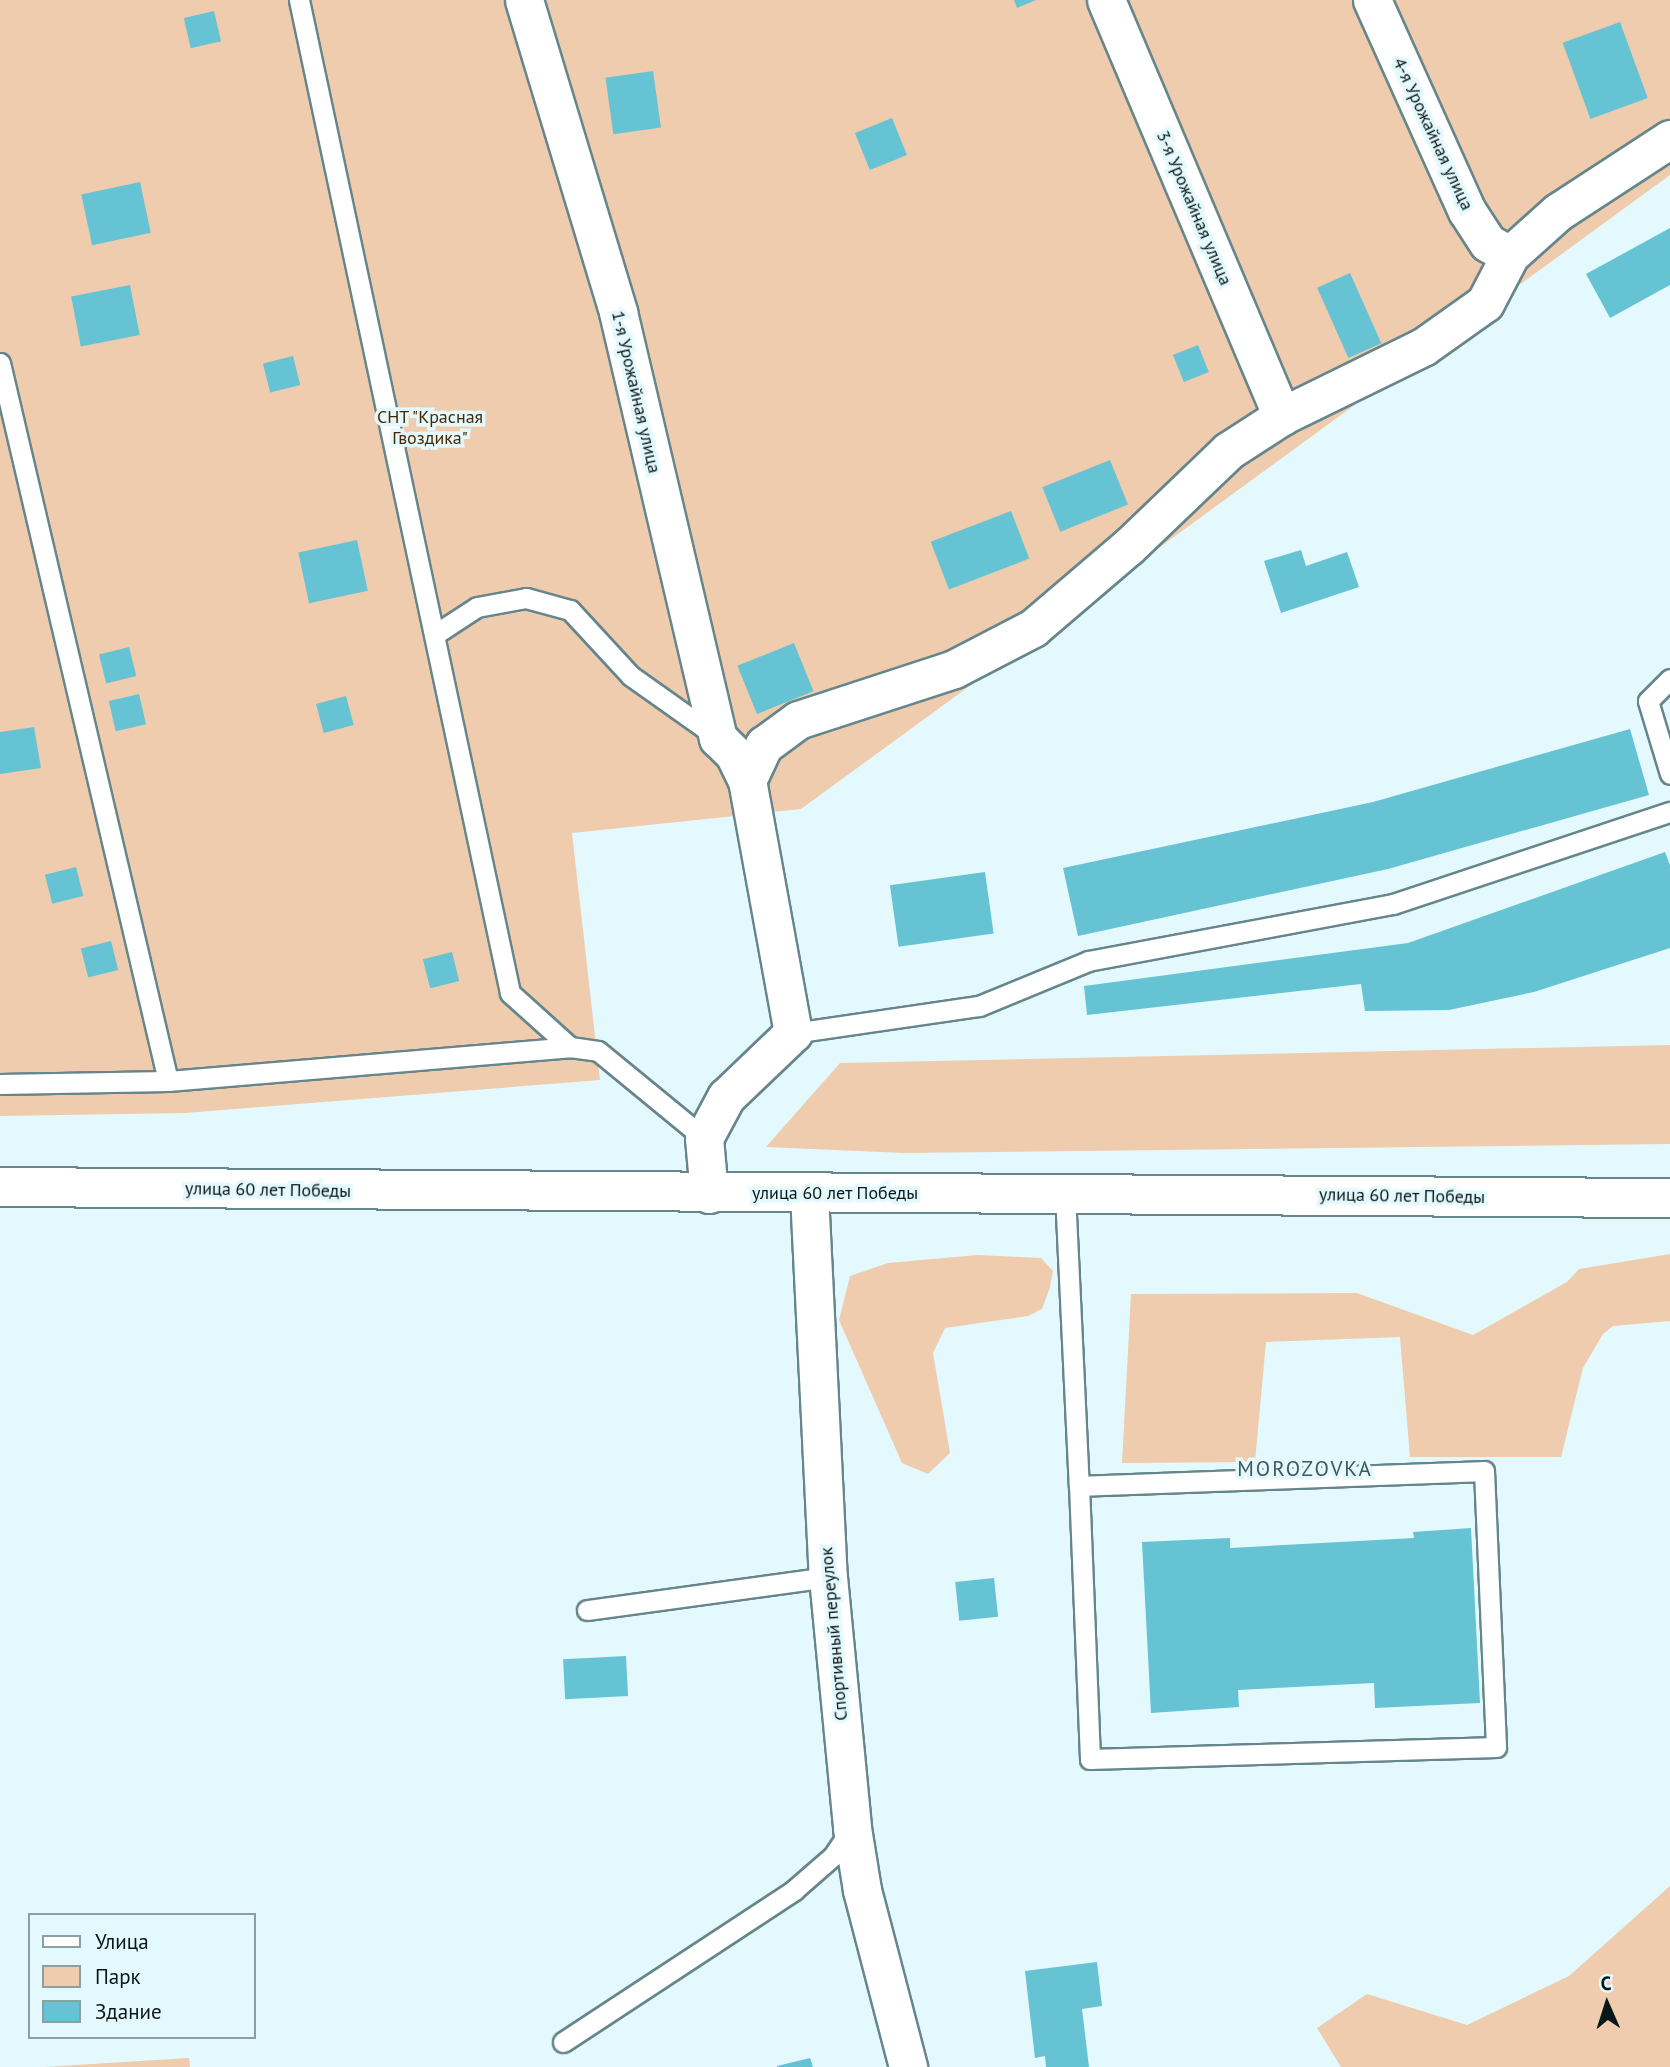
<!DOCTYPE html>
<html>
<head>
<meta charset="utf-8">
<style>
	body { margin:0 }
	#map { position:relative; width:1670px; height:2067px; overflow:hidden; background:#e4f9fd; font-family:"PT Sans",sans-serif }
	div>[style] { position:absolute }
	.green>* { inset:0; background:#eeccad }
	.building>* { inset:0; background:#66c3d4; transform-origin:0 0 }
	.roads { filter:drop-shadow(2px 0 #66868c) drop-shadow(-2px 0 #66868c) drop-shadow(0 2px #66868c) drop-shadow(0 -2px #66868c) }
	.lane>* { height:19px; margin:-9.5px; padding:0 9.5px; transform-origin:9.5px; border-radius:9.5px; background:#fff }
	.street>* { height:37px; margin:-18.5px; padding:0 18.5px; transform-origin:18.5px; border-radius:18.5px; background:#fff }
	.secondary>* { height:38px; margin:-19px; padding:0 19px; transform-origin:19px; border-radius:19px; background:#fff }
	span { translate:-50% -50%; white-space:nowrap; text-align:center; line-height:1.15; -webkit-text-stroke:7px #e4f9fd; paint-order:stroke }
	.street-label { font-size:18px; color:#0a1719 }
	.park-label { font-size:18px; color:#492700 }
	.quarter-label { font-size:21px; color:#3b595f; letter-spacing:2px }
	.legend { position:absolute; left:28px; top:1913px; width:228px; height:126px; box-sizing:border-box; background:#e4f9fd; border:2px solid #8d9fa2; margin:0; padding:9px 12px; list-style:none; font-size:21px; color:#0a1719 }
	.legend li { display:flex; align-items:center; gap:14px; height:35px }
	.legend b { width:35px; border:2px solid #8d9fa2 }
	.north { position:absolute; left:1572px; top:1969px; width:70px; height:70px; -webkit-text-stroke:5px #e4f9fd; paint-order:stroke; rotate:357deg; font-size:19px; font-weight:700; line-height:28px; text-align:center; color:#0a1719 }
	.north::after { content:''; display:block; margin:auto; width:24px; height:32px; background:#0a1719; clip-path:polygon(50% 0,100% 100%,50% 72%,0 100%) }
</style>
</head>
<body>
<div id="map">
	<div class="green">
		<i style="clip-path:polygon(0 0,1670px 0,1670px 175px,801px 809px,572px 833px,600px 1080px,185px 1113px,0 1116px)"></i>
		<i style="clip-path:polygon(1670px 1045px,1670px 1144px,905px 1153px,766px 1147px,840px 1063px)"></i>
		<i style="clip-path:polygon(1670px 1254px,1670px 1321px,1613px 1326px,1603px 1334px,1583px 1368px,1561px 1457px,1410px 1457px,1400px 1337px,1266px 1342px,1255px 1462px,1122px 1463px,1131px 1294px,1357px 1293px,1473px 1335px,1567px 1282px,1579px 1269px)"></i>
		<i style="clip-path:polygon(978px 1255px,1041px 1258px,1053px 1271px,1050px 1287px,1042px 1309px,1028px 1316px,945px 1328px,933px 1353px,950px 1453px,928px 1474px,902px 1463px,839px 1320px,850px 1276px,888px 1263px)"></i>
		<i style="clip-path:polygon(1670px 1886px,1670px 2067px,1341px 2067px,1317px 2028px,1367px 1994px,1467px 2025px,1569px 1976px)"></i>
		<i style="clip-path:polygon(189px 2058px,190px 2067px,44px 2067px)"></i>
	</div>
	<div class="building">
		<i style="clip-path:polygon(1014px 0,1036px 0,1017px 8px)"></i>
		<i style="left:214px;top:11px;width:31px;height:31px;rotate:77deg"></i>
		<i style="left:1620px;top:22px;width:81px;height:61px;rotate:70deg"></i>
		<i style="left:653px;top:71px;width:57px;height:48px;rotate:82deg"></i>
		<i style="left:892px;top:118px;width:40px;height:40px;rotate:68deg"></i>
		<i style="left:140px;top:182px;width:52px;height:60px;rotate:78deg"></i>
		<i style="clip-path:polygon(1670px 228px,1670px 285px,1610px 318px,1586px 274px)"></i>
		<i style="left:1350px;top:273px;width:77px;height:36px;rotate:66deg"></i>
		<i style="left:130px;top:285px;width:51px;height:60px;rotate:79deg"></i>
		<i style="left:1198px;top:345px;width:29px;height:27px;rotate:68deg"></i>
		<i style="left:293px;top:356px;width:30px;height:31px;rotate:76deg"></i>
		<i style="left:1110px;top:460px;width:48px;height:73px;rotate:68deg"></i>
		<i style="left:1011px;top:511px;width:51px;height:86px;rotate:69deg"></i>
		<i style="left:357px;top:540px;width:52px;height:60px;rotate:78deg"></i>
		<i style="clip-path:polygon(1301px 550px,1306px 566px,1347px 552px,1359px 587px,1281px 613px,1264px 561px)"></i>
		<i style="left:794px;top:643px;width:52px;height:61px;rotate:68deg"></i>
		<i style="left:129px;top:647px;width:30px;height:31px;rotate:76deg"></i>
		<i style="left:139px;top:694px;width:31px;height:31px;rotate:77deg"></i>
		<i style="left:346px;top:696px;width:30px;height:31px;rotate:75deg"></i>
		<i style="clip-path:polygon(34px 727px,41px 768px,0 774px,0 732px)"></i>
		<i style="clip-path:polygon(1630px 729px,1649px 795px,1388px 869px,1078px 936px,1063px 868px,1373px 802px)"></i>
		<i style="clip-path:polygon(1665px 852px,1670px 865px,1670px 948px,1534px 992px,1449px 1010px,1365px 1011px,1361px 984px,1087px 1015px,1084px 986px,1408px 943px)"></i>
		<i style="left:76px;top:867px;width:30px;height:32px;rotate:76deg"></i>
		<i style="left:985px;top:872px;width:62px;height:96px;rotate:82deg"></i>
		<i style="left:111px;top:941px;width:30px;height:31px;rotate:76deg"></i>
		<i style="left:452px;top:952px;width:30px;height:30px;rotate:76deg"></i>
		<i style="clip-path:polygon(1471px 1528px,1480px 1703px,1375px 1708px,1374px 1683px,1238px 1690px,1239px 1707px,1151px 1713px,1142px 1542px,1230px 1538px,1230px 1548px,1414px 1538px,1413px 1532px)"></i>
		<i style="left:994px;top:1578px;width:39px;height:39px;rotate:84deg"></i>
		<i style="left:626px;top:1656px;width:40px;height:63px;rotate:87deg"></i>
		<i style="clip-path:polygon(1097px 1962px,1102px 2006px,1082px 2009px,1089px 2067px,1046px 2067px,1045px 2056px,1035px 2058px,1025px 1971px)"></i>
		<i style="clip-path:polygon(810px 2058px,813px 2067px,777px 2067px,777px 2066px)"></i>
	</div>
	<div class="roads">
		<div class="lane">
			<i style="left:299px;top:0;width:1015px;rotate:78deg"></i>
			<i style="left:510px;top:993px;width:81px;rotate:42deg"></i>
			<i style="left:0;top:363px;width:737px;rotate:76.83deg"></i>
			<i style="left:434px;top:635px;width:51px;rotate:-33.1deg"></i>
			<i style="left:477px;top:607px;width:50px;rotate:-10.4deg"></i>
			<i style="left:526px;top:598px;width:46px;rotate:15.3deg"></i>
			<i style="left:570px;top:610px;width:90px;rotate:47.3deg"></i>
			<i style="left:631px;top:676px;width:105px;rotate:35.3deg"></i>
			<i style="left:1670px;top:679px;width:31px;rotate:135deg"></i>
			<i style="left:1648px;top:701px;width:76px;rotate:73.2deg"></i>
			<i style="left:793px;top:1033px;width:188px;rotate:-8.3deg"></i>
			<i style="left:979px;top:1006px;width:118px;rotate:-22.4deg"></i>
			<i style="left:1088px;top:961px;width:310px;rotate:-10.6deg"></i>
			<i style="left:1393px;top:904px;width:292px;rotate:-18.4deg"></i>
			<i style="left:0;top:1084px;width:168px;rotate:-1deg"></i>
			<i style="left:168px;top:1081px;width:403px;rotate:-4.8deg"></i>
			<i style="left:570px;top:1047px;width:28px;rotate:8deg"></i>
			<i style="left:598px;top:1051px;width:137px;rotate:39.4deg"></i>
			<i style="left:1065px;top:1193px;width:293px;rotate:87.3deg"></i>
			<i style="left:1079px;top:1486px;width:405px;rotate:-2.1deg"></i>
			<i style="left:1484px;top:1471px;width:276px;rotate:87.5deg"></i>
			<i style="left:1496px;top:1747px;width:406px;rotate:178.3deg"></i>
			<i style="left:1090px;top:1759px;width:273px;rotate:-92.3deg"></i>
			<i style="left:587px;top:1610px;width:243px;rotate:-7.8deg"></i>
			<i style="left:563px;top:2042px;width:277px;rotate:-33.3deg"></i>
			<i style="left:794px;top:1890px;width:52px;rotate:-41.1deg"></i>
			<i style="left:833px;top:1856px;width:34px;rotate:-56deg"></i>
		</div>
		<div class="street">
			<i style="left:524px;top:0;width:326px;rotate:73.2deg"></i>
			<i style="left:618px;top:312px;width:438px;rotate:76.8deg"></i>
			<i style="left:718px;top:738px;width:23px;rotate:45deg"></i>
			<i style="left:734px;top:754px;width:30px;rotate:64deg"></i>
			<i style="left:1106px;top:0;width:452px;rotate:67.1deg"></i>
			<i style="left:1372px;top:0;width:231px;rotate:65.8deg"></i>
			<i style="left:1467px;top:211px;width:38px;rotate:57deg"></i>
			<i style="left:1488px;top:243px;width:25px;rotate:29deg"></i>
			<i style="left:809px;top:1193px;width:384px;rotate:87.2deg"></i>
			<i style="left:828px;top:1577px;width:252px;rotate:84.5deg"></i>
			<i style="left:852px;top:1828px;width:63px;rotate:80.8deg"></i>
			<i style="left:862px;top:1890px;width:183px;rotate:75.4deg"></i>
			<i style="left:709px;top:1194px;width:56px;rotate:-95.1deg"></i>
			<i style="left:704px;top:1138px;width:47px;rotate:-61.8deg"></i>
			<i style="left:726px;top:1097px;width:93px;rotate:-43.7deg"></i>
			<i style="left:793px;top:1033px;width:256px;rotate:-100.3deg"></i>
			<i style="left:747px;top:781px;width:40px;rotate:-65deg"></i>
			<i style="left:764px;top:745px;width:42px;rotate:-36.3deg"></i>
			<i style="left:798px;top:720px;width:164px;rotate:-18.1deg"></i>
			<i style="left:954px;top:669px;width:89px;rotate:-27.4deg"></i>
			<i style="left:1033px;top:628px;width:125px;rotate:-40.5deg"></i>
			<i style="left:1128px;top:547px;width:139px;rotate:-43.8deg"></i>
			<i style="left:1228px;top:451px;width:64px;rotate:-32.9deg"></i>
			<i style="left:1282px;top:416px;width:157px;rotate:-26.1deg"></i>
			<i style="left:1423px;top:347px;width:76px;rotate:-35.4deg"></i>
			<i style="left:1485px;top:303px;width:54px;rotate:-62.5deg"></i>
			<i style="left:1510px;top:255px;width:64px;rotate:-41.9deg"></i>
			<i style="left:1558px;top:212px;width:134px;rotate:-33.1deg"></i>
		</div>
		<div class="secondary">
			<i style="left:0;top:1187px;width:1670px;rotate:0.38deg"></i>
		</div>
	</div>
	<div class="street-label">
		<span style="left:1433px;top:134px;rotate:65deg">4-я Урожайная улица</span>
		<span style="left:1194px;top:208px;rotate:67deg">3-я Урожайная улица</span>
		<span style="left:636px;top:392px;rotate:77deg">1-я Урожайная улица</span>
		<span style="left:268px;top:1190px;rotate:1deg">улица 60 лет Победы</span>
		<span style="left:835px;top:1193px">улица 60 лет Победы</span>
		<span style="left:1402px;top:1196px;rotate:1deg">улица 60 лет Победы</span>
		<span style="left:834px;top:1634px;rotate:-95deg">Спортивный переулок</span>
	</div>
	<div class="park-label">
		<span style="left:430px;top:428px">СНТ "Красная<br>Гвоздика"</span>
	</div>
	<div class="quarter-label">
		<span style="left:1305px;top:1469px">MOROZOVKA</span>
	</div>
	<ul class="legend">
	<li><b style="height:9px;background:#fff"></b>Улица</li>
	<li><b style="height:19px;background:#eeccad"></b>Парк</li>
	<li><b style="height:19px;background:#66c3d4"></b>Здание</li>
	</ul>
	<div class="north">С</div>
</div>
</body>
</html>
